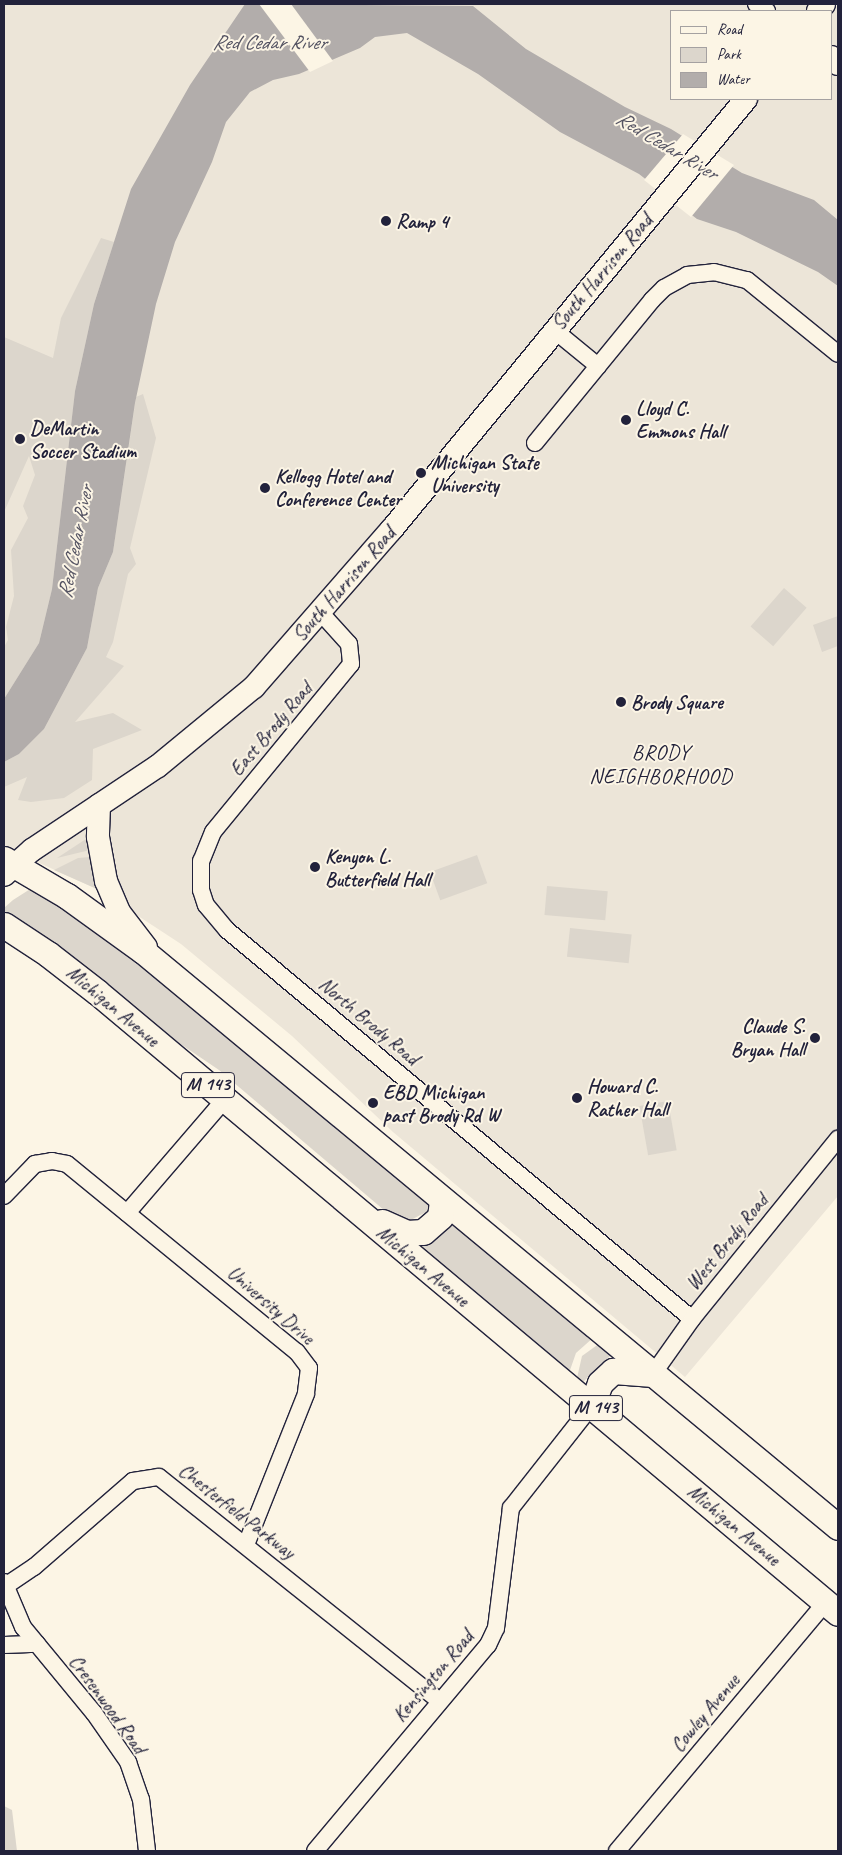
<!DOCTYPE html>
<html>
<head>
<meta charset="utf-8">
<style>
	body { margin:0 }
	#map { position:relative; width:842px; height:1855px; overflow:hidden; background:#fcf5e5; font-family:Caveat,sans-serif }
	div>[style] { position:absolute }
	.built>* { inset:0; background:#ece5d8 }
	.green>* { inset:0; background:#dcd6cc; transform-origin:0 0 }
	.water>* { inset:0; background:#b2adab }
	.pier>* { inset:0; background:#fcf5e5 }
	.roads { filter:drop-shadow(1px 0 #22223b) drop-shadow(-1px 0 #22223b) drop-shadow(0 1px #22223b) drop-shadow(0 -1px #22223b) }
	.street>* { height:16px; margin:-8px; padding:0 8px; transform-origin:8px; border-radius:8px; background:#fcf5e5 }
	.secondary>* { height:22px; margin:-11px; padding:0 11px; transform-origin:11px; border-radius:11px; background:#fcf5e5 }
	.primary>* { height:25px; margin:-12.5px; padding:0 12.5px; transform-origin:12.5px; border-radius:12.5px; background:#fcf5e5 }
	.dots>* { width:14px; height:14px; translate:-50% -50%; box-sizing:border-box; border:2px solid #fcf5e5; border-radius:50% }
	span { translate:-50% -50%; white-space:nowrap; text-align:center; line-height:1.15; -webkit-text-stroke:4px #fcf5e5; paint-order:stroke }
	.shield-label span { padding:1px 4px; background:#fcf5e5; border:1px solid; border-radius:4px; -webkit-text-stroke-width:0 }
	.shield-label { font-size:19px; color:#22223b; font-weight:700 }
	.poi-label { font-size:20px; color:#22223b; font-weight:700 }
	.left { translate:0 -50%; text-align:left }
	.right { translate:-100% -50%; text-align:right }
	.street-label { font-size:20px; color:#22223b }
	.water-label { font-size:21px; color:#545362; font-style:italic }
	.neighbourhood-label { font-size:21px; color:#22223b; letter-spacing:1px }
	.frame { position:absolute; inset:0; border:5px solid #22223b; pointer-events:none }
	.legend { position:absolute; left:670px; top:10px; width:162px; height:90px; box-sizing:border-box; background:#fcf5e5; border:1px solid #a5a1a1; margin:0; padding:6px 9px; list-style:none; font-size:15px; color:#22223b }
	.legend li { display:flex; align-items:center; gap:10px; height:25px }
	.legend b { width:25px; border:1px solid #a5a1a1 }
</style>
</head>
<body>
<div id="map">
	<div class="built">
		<i style="clip-path:polygon(evenodd,4px 4px,838px 4px,838px 1196px,685px 1377px,393px 1132px,292px 1036px,181px 944px,97px 889px,4px 847px,4px 4px,671px 11px,831px 11px,831px 99px,671px 99px,671px 11px)"></i>
	</div>
	<div class="green">
		<i style="clip-path:polygon(101px 238px,114px 242px,94px 304px,75px 391px,52px 589px,39px 643px,4px 699px,4px 647px,8px 640px,6px 627px,14px 596px,11px 550px,28px 518px,23px 506px,35px 475px,29px 456px,4px 512px,4px 337px,53px 358px,61px 318px)"></i>
		<i style="clip-path:polygon(143px 394px,156px 438px,130px 548px,136px 564px,128px 574px,113px 642px,106px 657px,124px 666px,75px 722px,113px 713px,142px 730px,93px 749px,92px 780px,64px 798px,31px 802px,18px 800px,27px 777px,4px 787px,4px 762px,19px 754px,44px 729px,87px 648px,98px 588px,113px 552px,136px 397px)"></i>
		<i style="left:784px;top:588px;width:30px;height:51px;rotate:41deg"></i>
		<i style="clip-path:polygon(838px 616px,838px 646px,822px 652px,813px 625px)"></i>
		<i style="clip-path:polygon(88px 839px,90px 850px,57px 858px,86px 839px)"></i>
		<i style="left:477px;top:855px;width:30px;height:50px;rotate:70deg"></i>
		<i style="clip-path:polygon(90px 857px,97px 889px,54px 870px,78px 858px)"></i>
		<i style="clip-path:polygon(35px 886px,91px 922px,430px 1204px,426px 1212px,407px 1222px,391px 1216px,219px 1070px,157px 1028px,4px 913px,4px 908px,13px 900px)"></i>
		<i style="left:547px;top:886px;width:61px;height:29px;rotate:5deg"></i>
		<i style="left:570px;top:928px;width:62px;height:29px;rotate:6deg"></i>
		<i style="left:668px;top:1101px;width:50px;height:29px;rotate:80deg"></i>
		<i style="clip-path:polygon(451px 1220px,594px 1337px,576px 1353px,569px 1373px,417px 1246px)"></i>
		<i style="clip-path:polygon(600px 1343px,611px 1355px,582px 1383px,577px 1378px,582px 1356px)"></i>
		<i style="clip-path:polygon(4px 1806px,12px 1810px,17px 1851px,4px 1851px)"></i>
	</div>
	<div class="water">
		<i style="clip-path:polygon(245px 4px,473px 6px,526px 49px,625px 107px,671px 129px,742px 173px,814px 200px,838px 220px,838px 286px,818px 272px,736px 232px,697px 219px,639px 174px,560px 132px,478px 74px,407px 33px,375px 37px,360px 48px,299px 74px,273px 80px,250px 92px,226px 122px,212px 162px,175px 242px,156px 304px,135px 403px,113px 552px,98px 588px,87px 648px,44px 729px,19px 754px,4px 762px,4px 699px,39px 643px,52px 589px,75px 391px,94px 304px,131px 189px,190px 85px)"></i>
	</div>
	<div class="pier">
		<i style="clip-path:polygon(259px 4px,291px 4px,333px 61px,310px 72px)"></i>
		<i style="clip-path:polygon(683px 134px,734px 165px,691px 217px,644px 180px)"></i>
	</div>
	<div class="roads">
		<div class="street">
			<i style="left:756px;top:4px;width:13px;rotate:32deg"></i>
			<i style="left:554px;top:330px;width:57px;rotate:39.3deg"></i>
			<i style="left:535px;top:443px;width:185px;rotate:-50.7deg"></i>
			<i style="left:652px;top:300px;width:17px;rotate:-45deg"></i>
			<i style="left:664px;top:288px;width:26px;rotate:-29deg"></i>
			<i style="left:687px;top:275px;width:27px;rotate:-6deg"></i>
			<i style="left:714px;top:272px;width:34px;rotate:14deg"></i>
			<i style="left:747px;top:280px;width:117px;rotate:39.1deg"></i>
			<i style="left:321px;top:613px;width:42px;rotate:47.9deg"></i>
			<i style="left:349px;top:644px;width:20px;rotate:84deg"></i>
			<i style="left:351px;top:664px;width:217px;rotate:129.4deg"></i>
			<i style="left:213px;top:832px;width:31px;rotate:112deg"></i>
			<i style="left:201px;top:861px;width:29px;rotate:90deg"></i>
			<i style="left:201px;top:890px;width:16px;rotate:72deg"></i>
			<i style="left:206px;top:905px;width:33px;rotate:50deg"></i>
			<i style="left:227px;top:930px;width:606px;rotate:39.91deg"></i>
			<i style="left:4px;top:1196px;width:45px;rotate:-45.9deg"></i>
			<i style="left:35px;top:1164px;width:17px;rotate:-10deg"></i>
			<i style="left:52px;top:1161px;width:15px;rotate:11deg"></i>
			<i style="left:67px;top:1164px;width:297px;rotate:39.3deg"></i>
			<i style="left:297px;top:1352px;width:20px;rotate:53deg"></i>
			<i style="left:309px;top:1368px;width:26px;rotate:97deg"></i>
			<i style="left:306px;top:1394px;width:162px;rotate:111.7deg"></i>
			<i style="left:127px;top:1213px;width:150px;rotate:-49.3deg"></i>
			<i style="left:653px;top:1374px;width:67px;rotate:-54.7deg"></i>
			<i style="left:692px;top:1319px;width:232px;rotate:-51deg"></i>
			<i style="left:4px;top:1582px;width:49px;rotate:67.1deg"></i>
			<i style="left:23px;top:1627px;width:112px;rotate:50.5deg"></i>
			<i style="left:94px;top:1713px;width:60px;rotate:55.2deg"></i>
			<i style="left:128px;top:1762px;width:39px;rotate:71deg"></i>
			<i style="left:141px;top:1799px;width:52px;rotate:83.4deg"></i>
			<i style="left:4px;top:1587px;width:36px;rotate:-34deg"></i>
			<i style="left:34px;top:1567px;width:131px;rotate:-41deg"></i>
			<i style="left:133px;top:1481px;width:26px;rotate:-9deg"></i>
			<i style="left:159px;top:1477px;width:359px;rotate:38.6deg"></i>
			<i style="left:4px;top:1645px;width:33px;rotate:-2deg"></i>
			<i style="left:315px;top:1851px;width:269px;rotate:-50deg"></i>
			<i style="left:488px;top:1645px;width:19px;rotate:-65deg"></i>
			<i style="left:496px;top:1628px;width:121px;rotate:-82.9deg"></i>
			<i style="left:511px;top:1508px;width:131px;rotate:-51.8deg"></i>
			<i style="left:617px;top:1851px;width:325px;rotate:-50deg"></i>
		</div>
		<div class="secondary">
			<i style="left:818px;top:11px;width:9px;rotate:-49deg"></i>
			<i style="left:831px;top:57px;width:10px;rotate:45deg"></i>
			<i style="left:99px;top:805px;width:32px;rotate:92deg"></i>
			<i style="left:98px;top:837px;width:45px;rotate:79.7deg"></i>
			<i style="left:106px;top:881px;width:34px;rotate:67deg"></i>
			<i style="left:119px;top:912px;width:44px;rotate:52.4deg"></i>
			<i style="left:4px;top:875px;width:38px;rotate:-42deg"></i>
			<i style="left:32px;top:850px;width:151px;rotate:-33.7deg"></i>
			<i style="left:158px;top:766px;width:124px;rotate:-39.5deg"></i>
			<i style="left:254px;top:687px;width:210px;rotate:-48.9deg"></i>
			<i style="left:392px;top:529px;width:557px;rotate:-50.54deg"></i>
		</div>
		<div class="primary">
			<i style="left:4px;top:859px;width:73px;rotate:30.4deg"></i>
			<i style="left:67px;top:896px;width:94px;rotate:35.9deg"></i>
			<i style="left:143px;top:951px;width:903px;rotate:39.65deg"></i>
			<i style="left:4px;top:925px;width:53px;rotate:33.4deg"></i>
			<i style="left:48px;top:954px;width:62px;rotate:37.8deg"></i>
			<i style="left:97px;top:992px;width:967px;rotate:39.96deg"></i>
			<i style="left:382px;top:1222px;width:27px;rotate:24deg"></i>
			<i style="left:407px;top:1233px;width:16px;rotate:-4deg"></i>
			<i style="left:423px;top:1232px;width:23px;rotate:-41deg"></i>
			<i style="left:440px;top:1217px;width:17px;rotate:-83deg"></i>
			<i style="left:592px;top:1405px;width:23px;rotate:-70deg"></i>
			<i style="left:600px;top:1383px;width:18px;rotate:-43deg"></i>
			<i style="left:613px;top:1371px;width:40px;rotate:4.3deg"></i>
		</div>
	</div>
	<div class="dots">
		<i style="left:386px;top:221px;background:#22223b"></i>
		<i style="left:626px;top:420px;background:#22223b"></i>
		<i style="left:20px;top:439px;background:#22223b"></i>
		<i style="left:421px;top:473px;background:#22223b"></i>
		<i style="left:265px;top:488px;background:#22223b"></i>
		<i style="left:621px;top:702px;background:#22223b"></i>
		<i style="left:315px;top:867px;background:#22223b"></i>
		<i style="left:815px;top:1038px;background:#22223b"></i>
		<i style="left:577px;top:1098px;background:#22223b"></i>
		<i style="left:373px;top:1103px;background:#22223b"></i>
	</div>
	<div class="shield-label">
		<span style="left:208px;top:1085px">M 143</span>
		<span style="left:596px;top:1408px">M 143</span>
	</div>
	<div class="poi-label">
		<span class="left" style="left:396px;top:221px">Ramp 4</span>
		<span class="left" style="left:636px;top:420px">Lloyd C.<br>Emmons Hall</span>
		<span class="left" style="left:30px;top:440px">DeMartin<br>Soccer Stadium</span>
		<span class="left" style="left:431px;top:474px">Michigan State<br>University</span>
		<span class="left" style="left:275px;top:488px">Kellogg Hotel and<br>Conference Center</span>
		<span class="left" style="left:631px;top:702px">Brody Square</span>
		<span class="left" style="left:325px;top:868px">Kenyon L.<br>Butterfield Hall</span>
		<span class="right" style="left:805px;top:1038px">Claude S.<br>Bryan Hall</span>
		<span class="left" style="left:587px;top:1098px">Howard C.<br>Rather Hall</span>
		<span class="left" style="left:383px;top:1104px">EBD Michigan<br>past Brody Rd W</span>
	</div>
	<div class="street-label">
		<span style="left:602px;top:272px;rotate:-50deg">South Harrison Road</span>
		<span style="left:344px;top:584px;rotate:-49deg">South Harrison Road</span>
		<span style="left:271px;top:729px;rotate:-50deg">East Brody Road</span>
		<span style="left:113px;top:1006px;rotate:40deg">Michigan Avenue</span>
		<span style="left:369px;top:1021px;rotate:40deg">North Brody Road</span>
		<span style="left:727px;top:1242px;rotate:-51deg">West Brody Road</span>
		<span style="left:423px;top:1266px;rotate:40deg">Michigan Avenue</span>
		<span style="left:271px;top:1305px;rotate:41deg">University Drive</span>
		<span style="left:237px;top:1511px;rotate:38deg">Chesterfield Parkway</span>
		<span style="left:734px;top:1525px;rotate:40deg">Michigan Avenue</span>
		<span style="left:433px;top:1676px;rotate:-50deg">Kensington Road</span>
		<span style="left:108px;top:1704px;rotate:54deg">Cresenwood Road</span>
		<span style="left:705px;top:1713px;rotate:-50deg">Cowley Avenue</span>
	</div>
	<div class="water-label">
		<span style="left:269px;top:42px">Red Cedar River</span>
		<span style="left:667px;top:145px;rotate:31deg">Red Cedar River</span>
		<span style="left:75px;top:542px;rotate:-79deg">Red Cedar River</span>
	</div>
	<div class="neighbourhood-label">
		<span style="left:661px;top:764px">BRODY<br>NEIGHBORHOOD</span>
	</div>
	<div class="frame"></div>
	<ul class="legend">
	<li><b style="height:6px;background:#fcf5e5"></b>Road</li>
	<li><b style="height:14px;background:#dcd6cc"></b>Park</li>
	<li><b style="height:14px;background:#b2adab"></b>Water</li>
	</ul>
</div>
</body>
</html>
